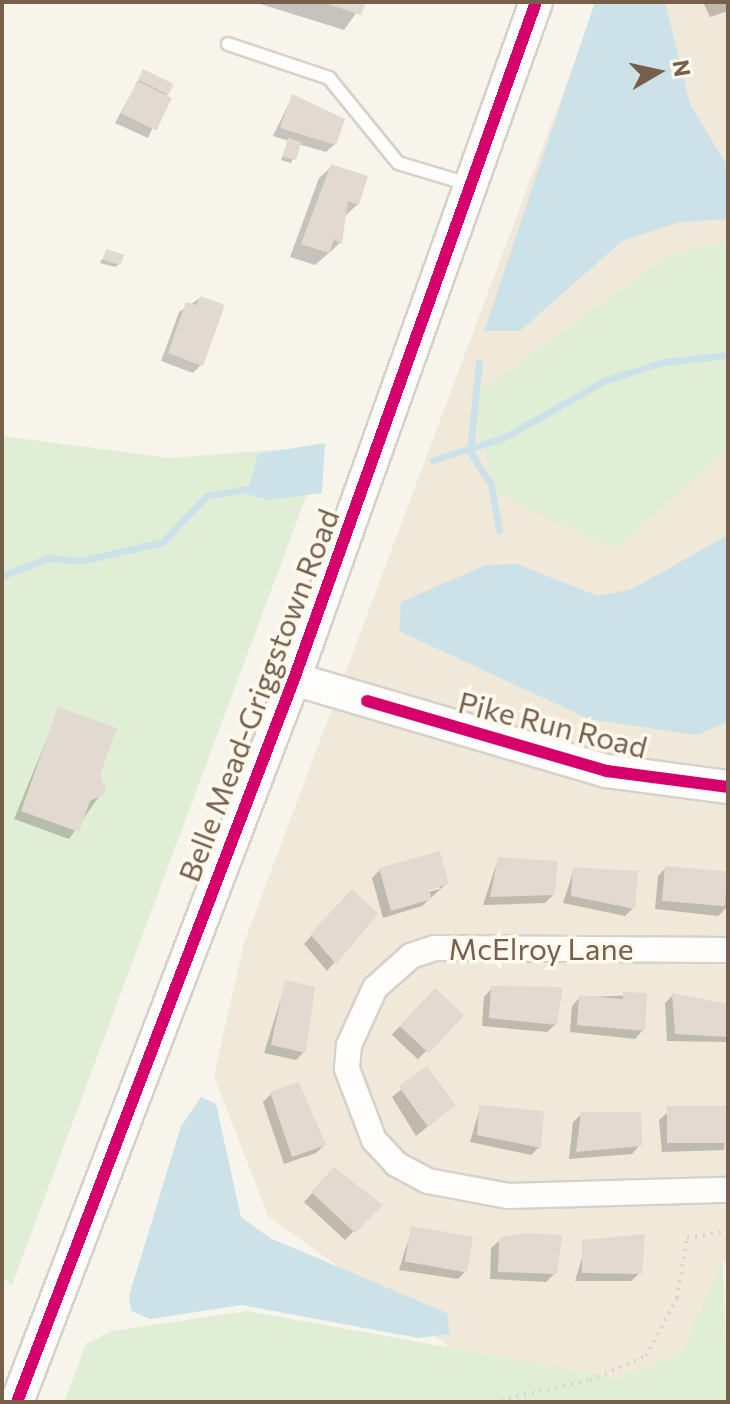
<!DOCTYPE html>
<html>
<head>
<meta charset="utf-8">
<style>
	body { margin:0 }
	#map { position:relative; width:730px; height:1404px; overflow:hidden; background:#f7f4eb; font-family:Commissioner,sans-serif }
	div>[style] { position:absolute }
	.residential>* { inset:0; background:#f0e8d9 }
	.green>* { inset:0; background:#e1eed6 }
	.water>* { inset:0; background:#cce2e8 }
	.shadow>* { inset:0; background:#0003; transform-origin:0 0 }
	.stream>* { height:7px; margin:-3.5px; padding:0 3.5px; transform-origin:3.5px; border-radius:3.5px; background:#cce2e8 }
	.building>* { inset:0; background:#e2dad0; transform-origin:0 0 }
	.path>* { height:4px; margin-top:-2px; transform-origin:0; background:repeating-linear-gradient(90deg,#dad4ce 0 2px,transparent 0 8px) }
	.roads { filter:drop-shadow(2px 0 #d6d1c9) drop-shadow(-2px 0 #d6d1c9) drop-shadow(0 2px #d6d1c9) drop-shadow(0 -2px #d6d1c9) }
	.service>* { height:12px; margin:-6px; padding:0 6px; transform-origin:6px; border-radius:6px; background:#fefdfc }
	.minor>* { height:24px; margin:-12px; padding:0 12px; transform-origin:12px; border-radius:12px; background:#fefdfc }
	.tertiary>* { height:32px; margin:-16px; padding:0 16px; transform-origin:16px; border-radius:16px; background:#fefdfc }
	.cycleway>* { height:12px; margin:-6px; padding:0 6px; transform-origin:6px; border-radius:6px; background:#d6006c }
	span { translate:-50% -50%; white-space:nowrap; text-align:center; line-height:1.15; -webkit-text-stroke:7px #fffaed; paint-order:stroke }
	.street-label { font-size:30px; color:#765f4b }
	.frame { position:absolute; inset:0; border:4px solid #765f4b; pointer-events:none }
	.north { position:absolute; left:618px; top:32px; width:80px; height:80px; -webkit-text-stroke:6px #fffaed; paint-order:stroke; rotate:81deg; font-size:22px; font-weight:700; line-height:32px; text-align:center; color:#765f4b }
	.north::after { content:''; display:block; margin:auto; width:28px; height:36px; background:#765f4b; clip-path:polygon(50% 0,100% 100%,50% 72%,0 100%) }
</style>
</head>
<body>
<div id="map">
	<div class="residential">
		<i style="clip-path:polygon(597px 2px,728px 2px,728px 1265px,723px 1261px,682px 1352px,618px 1378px,458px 1353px,268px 1216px,214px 1076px,244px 943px)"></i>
	</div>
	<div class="green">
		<i style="clip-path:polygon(728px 240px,728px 448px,617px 550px,496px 493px,469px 398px,667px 256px)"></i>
		<i style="clip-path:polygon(2px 436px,169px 458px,325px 446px,12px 1285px,2px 1276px)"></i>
		<i style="clip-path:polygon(723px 1260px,728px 1402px,64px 1402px,86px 1344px,112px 1331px,247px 1311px,618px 1378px,682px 1352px)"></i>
	</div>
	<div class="water">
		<i style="clip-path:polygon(595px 2px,665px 2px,690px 104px,728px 167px,728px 219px,680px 222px,622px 241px,520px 331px,484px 331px)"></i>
		<i style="clip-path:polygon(325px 443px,322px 493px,269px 500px,247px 494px,258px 454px)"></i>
		<i style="clip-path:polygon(728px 535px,728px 722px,696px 735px,589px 719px,399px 631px,401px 602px,486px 565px,517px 564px,598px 596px,632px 589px)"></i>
		<i style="clip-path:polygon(201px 1097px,216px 1104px,241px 1217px,270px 1238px,447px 1313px,450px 1334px,418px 1338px,242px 1305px,150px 1319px,131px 1311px,129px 1296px,181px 1126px)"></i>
	</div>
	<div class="shadow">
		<i style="clip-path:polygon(254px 2px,364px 2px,344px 30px)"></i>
		<i style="clip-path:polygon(703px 2px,728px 2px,728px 11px,710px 17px)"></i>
		<i style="clip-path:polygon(143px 72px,168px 93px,148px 138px,115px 123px)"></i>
		<i style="clip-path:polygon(292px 97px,335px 144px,326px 152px,298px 144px,291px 163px,281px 160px,289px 141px,273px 136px)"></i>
		<i style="clip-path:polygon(332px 166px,358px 204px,345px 216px,340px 243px,315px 265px,290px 257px,319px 178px)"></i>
		<i style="clip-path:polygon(106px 252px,119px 264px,115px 267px,100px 263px)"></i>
		<i style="clip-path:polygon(200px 298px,202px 364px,193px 373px,161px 361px,179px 312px)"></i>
		<i style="clip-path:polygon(59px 709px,105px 788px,69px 839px,14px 819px)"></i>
		<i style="clip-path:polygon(498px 859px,553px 895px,545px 903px,483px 905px)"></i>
		<i style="clip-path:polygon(666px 868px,728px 873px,726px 908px,718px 916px,655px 909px,658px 876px)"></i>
		<i style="clip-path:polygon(574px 869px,633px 908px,625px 916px,563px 903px)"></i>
		<i style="clip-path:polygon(evenodd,380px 870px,447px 883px,422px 906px,383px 918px,372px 878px,380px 870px,440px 884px,440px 889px,420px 894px,440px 884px)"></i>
		<i style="clip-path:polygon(352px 892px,375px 914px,327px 971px,304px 944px)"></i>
		<i style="clip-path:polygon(286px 982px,304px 1052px,296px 1060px,264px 1053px)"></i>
		<i style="clip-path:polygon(492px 988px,556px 1024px,547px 1032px,482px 1026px,484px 997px)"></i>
		<i style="left:435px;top:990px;width:36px;height:62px;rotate:44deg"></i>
		<i style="clip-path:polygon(645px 995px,643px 1030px,635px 1039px,570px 1032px,572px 1006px,580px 997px)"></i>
		<i style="clip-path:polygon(673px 995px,728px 1005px,728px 1042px,667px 1041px,665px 1003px)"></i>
		<i style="clip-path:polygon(427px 1069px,453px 1106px,416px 1136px,392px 1097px)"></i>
		<i style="clip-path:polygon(271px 1094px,324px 1145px,316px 1153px,284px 1164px,263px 1102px)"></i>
		<i style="clip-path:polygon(480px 1108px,539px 1147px,531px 1155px,470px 1142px)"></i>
		<i style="clip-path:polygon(728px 1108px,724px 1150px,662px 1152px,659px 1120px,668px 1112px)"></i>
		<i style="clip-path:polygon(582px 1114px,640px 1145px,632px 1154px,569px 1159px,573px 1122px)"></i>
		<i style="clip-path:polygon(334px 1170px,380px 1205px,345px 1240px,304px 1202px)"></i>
		<i style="clip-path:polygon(412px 1228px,466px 1271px,458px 1279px,399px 1270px)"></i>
		<i style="clip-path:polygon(500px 1240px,555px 1273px,546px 1282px,490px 1279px,491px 1248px)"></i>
		<i style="clip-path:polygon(587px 1242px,640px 1273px,631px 1281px,575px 1281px)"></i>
	</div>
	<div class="stream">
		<i style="left:479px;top:362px;width:89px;rotate:95.8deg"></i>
		<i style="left:470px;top:451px;width:40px;rotate:58deg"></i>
		<i style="left:491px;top:485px;width:45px;rotate:79.7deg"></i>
		<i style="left:433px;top:460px;width:73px;rotate:-17.4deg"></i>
		<i style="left:503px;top:438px;width:118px;rotate:-29.4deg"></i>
		<i style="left:606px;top:380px;width:60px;rotate:-17.5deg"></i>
		<i style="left:663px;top:362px;width:65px;rotate:-6.1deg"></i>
		<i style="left:2px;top:576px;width:49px;rotate:-21.4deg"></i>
		<i style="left:48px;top:558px;width:32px;rotate:5deg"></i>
		<i style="left:80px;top:561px;width:85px;rotate:-12.9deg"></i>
		<i style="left:163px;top:542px;width:63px;rotate:-46.9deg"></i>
		<i style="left:206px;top:496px;width:49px;rotate:-9.5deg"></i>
	</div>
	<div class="building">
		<i style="clip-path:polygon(322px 2px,366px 2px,361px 15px)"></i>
		<i style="left:143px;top:69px;width:34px;height:12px;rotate:26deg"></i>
		<i style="left:137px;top:81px;width:39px;height:36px;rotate:26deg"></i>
		<i style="clip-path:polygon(292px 94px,345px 119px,336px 145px,280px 128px)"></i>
		<i style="left:288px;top:138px;width:14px;height:19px;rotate:17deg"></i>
		<i style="clip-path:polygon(331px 164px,368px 176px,359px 205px,348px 201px,342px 244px,334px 239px,329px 253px,301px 244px)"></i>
		<i style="left:106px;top:249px;width:19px;height:11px;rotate:18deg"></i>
		<i style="clip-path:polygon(200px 296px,225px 305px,203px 366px,168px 353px,186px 302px,197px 305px)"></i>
		<i style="clip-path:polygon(58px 707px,117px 728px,100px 775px,106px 793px,90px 801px,79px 832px,21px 811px)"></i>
		<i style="clip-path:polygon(440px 851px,449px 884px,429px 890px,432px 899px,391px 911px,379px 868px)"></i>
		<i style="clip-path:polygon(498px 857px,558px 861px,555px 895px,490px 897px)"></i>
		<i style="left:665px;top:866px;width:63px;height:35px;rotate:5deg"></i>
		<i style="clip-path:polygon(573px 867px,638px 871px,635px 909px,571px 896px)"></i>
		<i style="clip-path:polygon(352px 889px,378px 914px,336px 964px,310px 934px)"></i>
		<i style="clip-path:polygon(285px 980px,315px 987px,306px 1053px,271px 1045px)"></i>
		<i style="clip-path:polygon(491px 986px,563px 987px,557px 1025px,489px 1018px)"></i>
		<i style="left:435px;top:988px;width:40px;height:52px;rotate:43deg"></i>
		<i style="clip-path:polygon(623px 992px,647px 993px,645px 1031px,577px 1025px,579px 995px,623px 999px)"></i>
		<i style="clip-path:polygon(672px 993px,728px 1004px,728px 1037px,675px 1034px)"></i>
		<i style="left:427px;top:1066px;width:49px;height:35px;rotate:54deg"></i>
		<i style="clip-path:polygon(299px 1082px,326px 1145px,292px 1157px,270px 1092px)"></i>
		<i style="clip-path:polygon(479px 1105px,544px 1111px,541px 1148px,477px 1135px)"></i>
		<i style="left:728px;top:1106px;width:37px;height:61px;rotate:90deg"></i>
		<i style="clip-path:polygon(581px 1112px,641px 1112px,642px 1146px,576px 1152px)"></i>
		<i style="clip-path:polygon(334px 1167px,383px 1205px,355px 1233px,311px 1192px)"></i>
		<i style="left:411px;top:1226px;width:63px;height:36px;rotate:10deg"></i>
		<i style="clip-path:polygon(523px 1233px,562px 1235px,557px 1274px,498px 1272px,499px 1238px)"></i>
		<i style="clip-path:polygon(645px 1234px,642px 1274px,582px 1273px,582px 1240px)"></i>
	</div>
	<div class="path">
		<i style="left:408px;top:1402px;width:54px"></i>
		<i style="left:493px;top:1402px;width:99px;rotate:-12.8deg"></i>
		<i style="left:590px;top:1380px;width:61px;rotate:-23.2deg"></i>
		<i style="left:646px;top:1356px;width:66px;rotate:-61.9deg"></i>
		<i style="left:677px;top:1298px;width:61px;rotate:-80.5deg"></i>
		<i style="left:687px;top:1238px;width:42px;rotate:-9.7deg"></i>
	</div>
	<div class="roads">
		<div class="service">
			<i style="left:228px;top:44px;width:107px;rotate:18.6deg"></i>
			<i style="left:329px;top:78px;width:109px;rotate:50.9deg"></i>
			<i style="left:398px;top:163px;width:73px;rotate:16.7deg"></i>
		</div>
		<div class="minor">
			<i style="left:728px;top:950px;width:293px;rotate:-179.6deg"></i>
			<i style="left:435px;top:948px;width:25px;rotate:162deg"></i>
			<i style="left:411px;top:956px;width:48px;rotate:138.4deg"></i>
			<i style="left:375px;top:988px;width:63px;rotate:114.5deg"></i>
			<i style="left:349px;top:1045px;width:24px;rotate:95deg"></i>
			<i style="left:347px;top:1069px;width:76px;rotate:69.2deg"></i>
			<i style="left:374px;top:1140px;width:33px;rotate:47deg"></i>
			<i style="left:396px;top:1164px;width:36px;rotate:28deg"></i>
			<i style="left:428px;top:1181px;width:81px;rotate:10.6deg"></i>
			<i style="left:508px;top:1196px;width:220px;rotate:-1.6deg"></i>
		</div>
		<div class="tertiary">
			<i style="left:294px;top:679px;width:326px;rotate:16.4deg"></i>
			<i style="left:607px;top:771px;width:122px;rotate:7.5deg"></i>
			<i style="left:17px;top:1402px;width:774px;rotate:-69.04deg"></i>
			<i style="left:294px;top:679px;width:719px;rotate:-70.33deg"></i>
		</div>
	</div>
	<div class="cycleway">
		<i style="left:367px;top:701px;width:250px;rotate:16.3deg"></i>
		<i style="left:607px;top:771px;width:122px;rotate:7.5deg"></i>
		<i style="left:17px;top:1402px;width:774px;rotate:-69.04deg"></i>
		<i style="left:294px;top:679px;width:719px;rotate:-70.33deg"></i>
	</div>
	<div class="street-label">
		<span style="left:258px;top:695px;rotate:-69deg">Belle Mead-Griggstown Road</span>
		<span style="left:553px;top:724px;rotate:14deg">Pike Run Road</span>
		<span style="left:541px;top:948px">McElroy Lane</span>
	</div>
	<div class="frame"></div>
	<div class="north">N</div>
</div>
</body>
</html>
